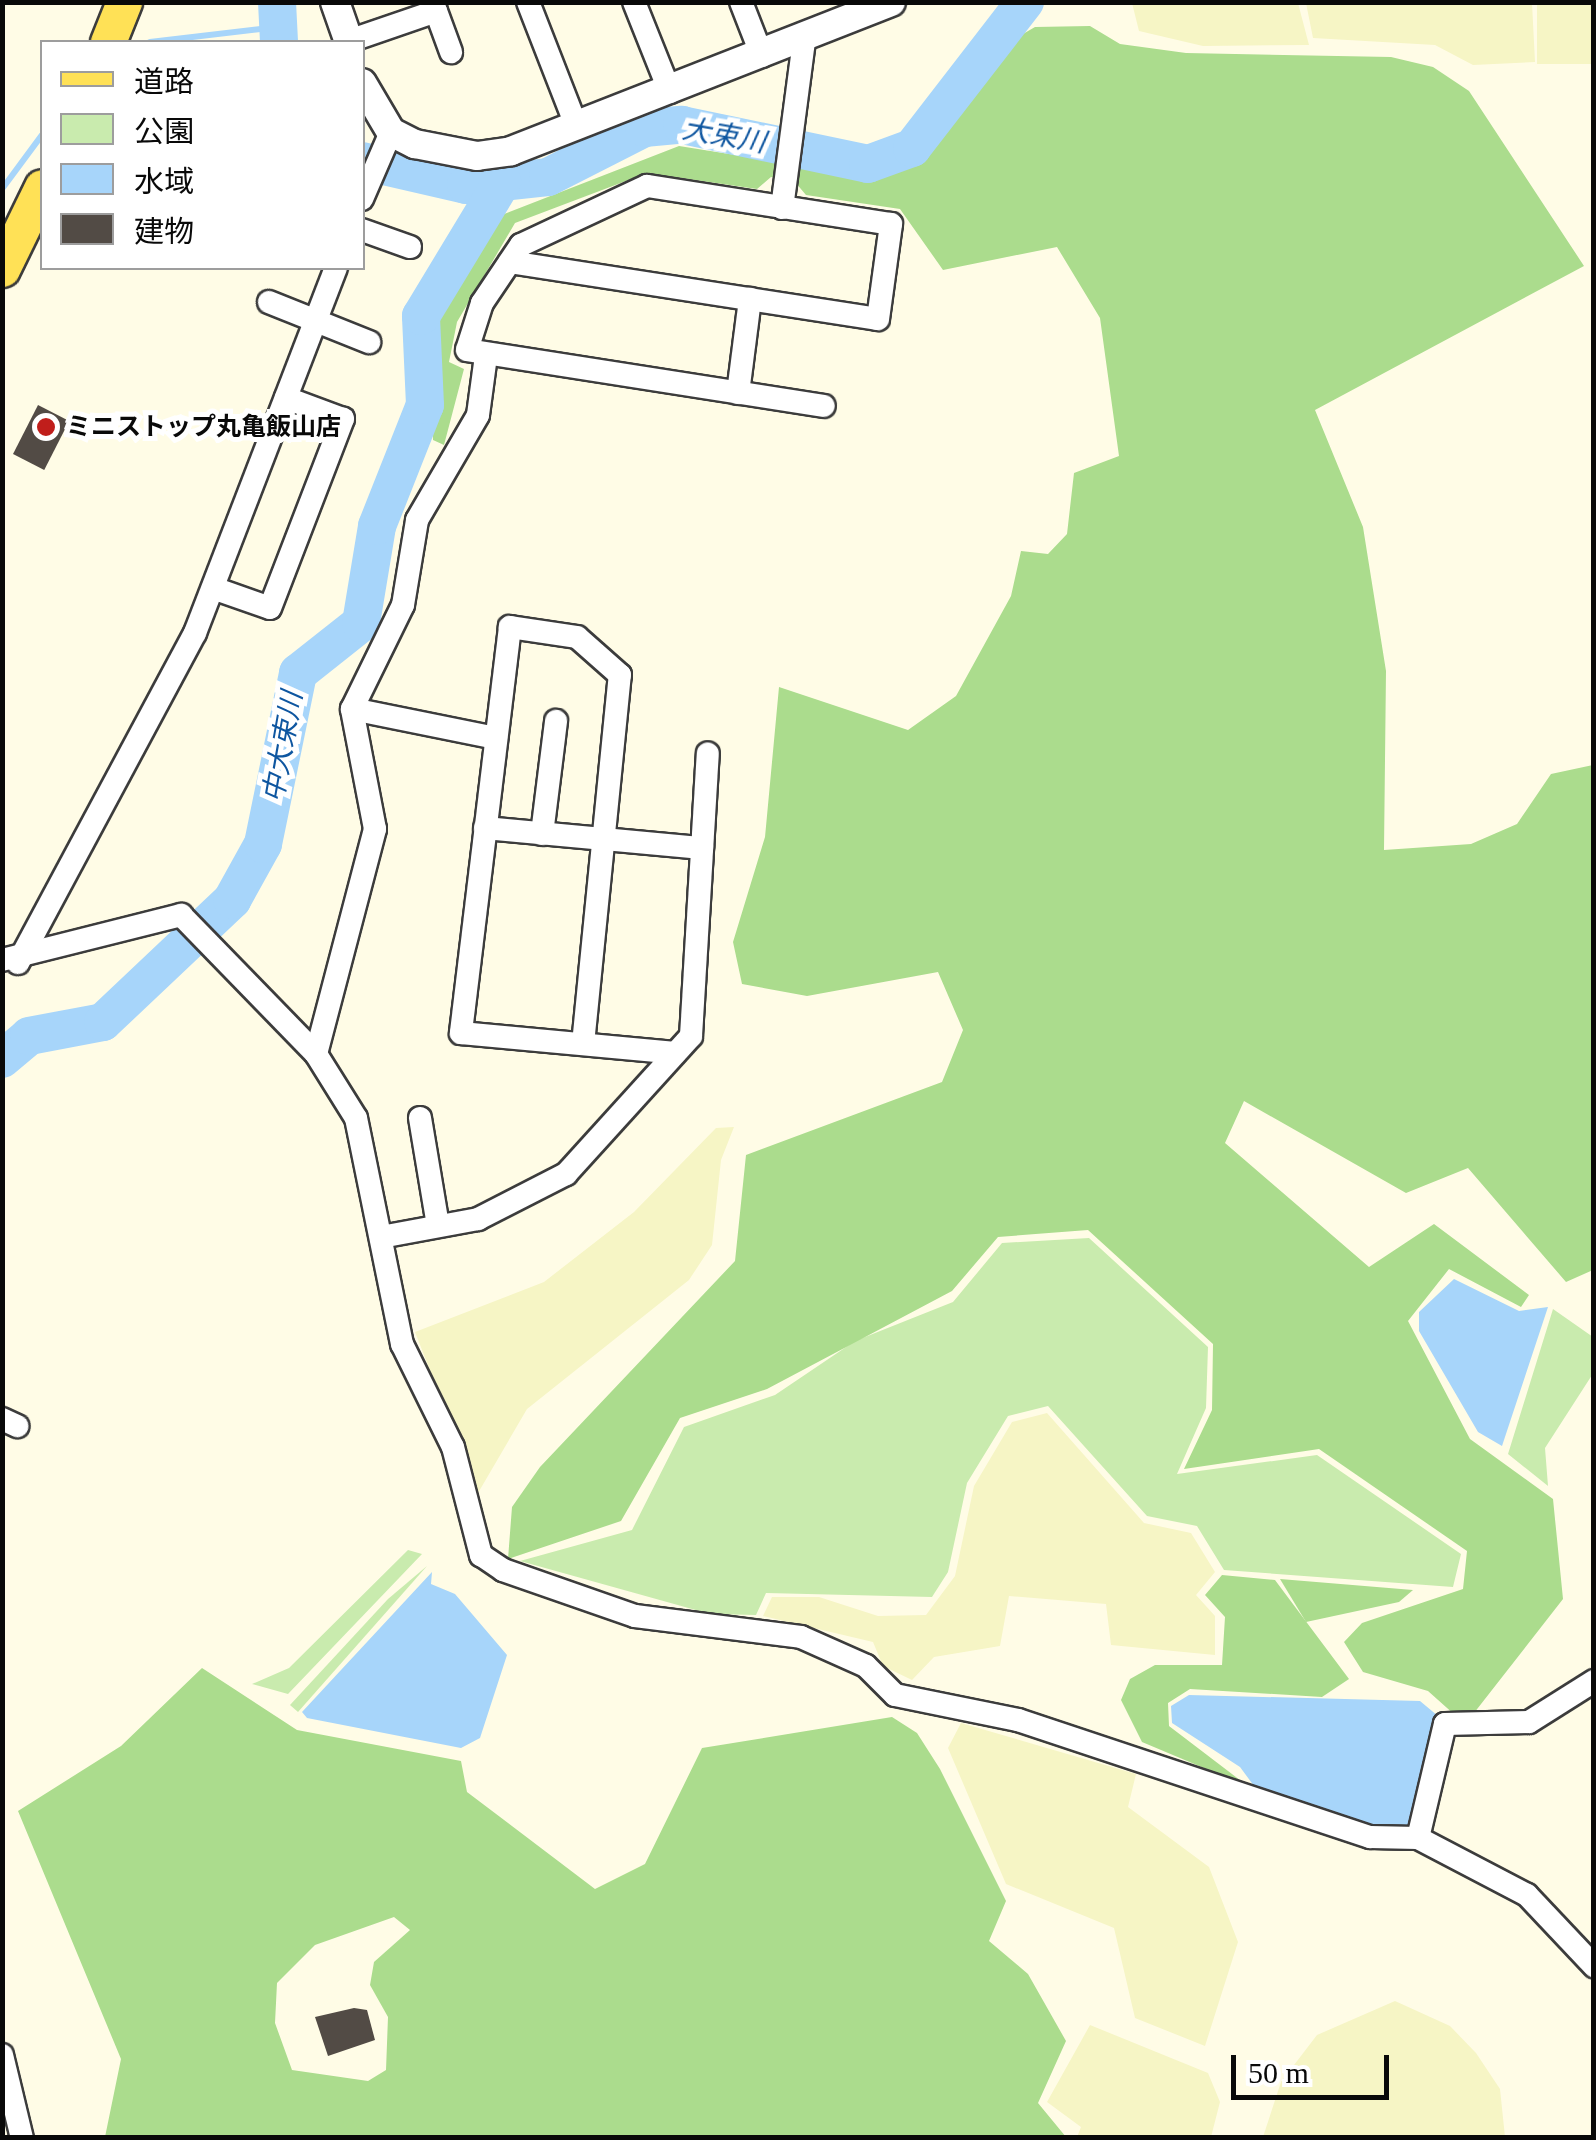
<!DOCTYPE html>
<html>
<head>
<meta charset="utf-8">
<style>
	body { margin:0 }
	#map { position:relative; width:1596px; height:2140px; overflow:hidden; background:#fffce6; font-family:"Times New Roman","Noto Sans JP",serif }
	div>[style] { position:absolute }
	.farmland>* { inset:0; background:#f6f5c5; transform-origin:0 0 }
	.green>* { inset:0; background:#c9ebae }
	.forest>* { inset:0; background:#abdc8d }
	.water>* { inset:0; background:#a7d5fa }
	.stream>* { height:6px; margin:-3px; padding:0 3px; transform-origin:3px; border-radius:3px; background:#a7d5fa }
	.river>* { height:38px; margin:-19px; padding:0 19px; transform-origin:19px; border-radius:19px; background:#a7d5fa }
	.building>* { inset:0; background:#524b45; transform-origin:0 0 }
	.roads { filter:drop-shadow(2px 0 #3c3c3c) drop-shadow(-2px 0 #3c3c3c) drop-shadow(0 2px #3c3c3c) drop-shadow(0 -2px #3c3c3c) }
	.minor>* { height:22px; margin:-11px; padding:0 11px; transform-origin:11px; border-radius:11px; background:#fff }
	.tertiary>* { height:28px; margin:-14px; padding:0 14px; transform-origin:14px; border-radius:14px; background:#fff }
	.primary>* { height:35px; margin:-17.5px; padding:0 17.5px; transform-origin:17.5px; border-radius:17.5px; background:#ffe156 }
	.dots>* { width:28px; height:28px; translate:-50% -50%; box-sizing:border-box; border:5px solid #fff; border-radius:50% }
	span { translate:-50% -50%; white-space:nowrap; text-align:center; line-height:1.15; -webkit-text-stroke:10px #fff; paint-order:stroke }
	.poi-label { font-size:25px; color:#090909; font-weight:700 }
	.left { translate:0 -50%; text-align:left }
	.water-label { font-size:28px; color:#0e56a0; font-style:italic }
	.frame { position:absolute; inset:0; border:5px solid #090909; pointer-events:none }
	.legend { position:absolute; left:40px; top:40px; width:325px; height:230px; box-sizing:border-box; background:#fff; border:2px solid #9d9d9d; margin:0; padding:12px 18px; list-style:none; font-size:30px; color:#090909 }
	.legend li { display:flex; align-items:center; gap:20px; height:50px }
	.legend b { width:50px; border:2px solid #9d9d9d }
	.scale { position:absolute; left:1231px; top:2055px; width:158px; height:45px; box-sizing:border-box; border:5px solid #090909; border-top:0; padding-left:12px; font-size:30px; line-height:35px; white-space:nowrap; color:#090909; -webkit-text-stroke:8px #fff; paint-order:stroke }
</style>
</head>
<body>
<div id="map">
	<div class="farmland">
		<i style="clip-path:polygon(1132px 3px,1298px 3px,1309px 45px,1203px 46px,1139px 31px)"></i>
		<i style="clip-path:polygon(1306px 3px,1532px 3px,1535px 62px,1473px 65px,1435px 45px,1313px 38px)"></i>
		<i style="left:1537px;top:3px;width:56px;height:61px"></i>
		<i style="clip-path:polygon(734px 1127px,721px 1160px,712px 1245px,689px 1280px,527px 1409px,478px 1493px,415px 1332px,544px 1282px,634px 1212px,716px 1128px)"></i>
		<i style="clip-path:polygon(1047px 1413px,1144px 1523px,1191px 1533px,1215px 1572px,1196px 1595px,1215px 1616px,1215px 1655px,1111px 1645px,1106px 1604px,1009px 1596px,1000px 1646px,934px 1657px,912px 1680px,883px 1666px,873px 1642px,763px 1616px,772px 1597px,819px 1597px,878px 1616px,926px 1615px,955px 1576px,974px 1486px,1012px 1422px)"></i>
		<i style="clip-path:polygon(961px 1723px,1136px 1774px,1128px 1807px,1209px 1867px,1238px 1942px,1205px 2046px,1135px 2018px,1114px 1928px,1006px 1884px,948px 1748px)"></i>
		<i style="clip-path:polygon(1395px 2001px,1450px 2026px,1476px 2053px,1500px 2089px,1505px 2137px,1263px 2137px,1281px 2082px,1317px 2035px)"></i>
		<i style="clip-path:polygon(1090px 2025px,1208px 2073px,1220px 2102px,1211px 2137px,1077px 2137px,1081px 2127px,1047px 2102px)"></i>
	</div>
	<div class="green">
		<i style="clip-path:polygon(1089px 1238px,1208px 1347px,1206px 1408px,1177px 1474px,1317px 1455px,1461px 1554px,1453px 1587px,1224px 1570px,1197px 1526px,1147px 1516px,1048px 1406px,1008px 1416px,967px 1483px,948px 1572px,932px 1597px,766px 1593px,756px 1615px,710px 1614px,520px 1561px,632px 1530px,684px 1427px,775px 1395px,855px 1341px,953px 1302px,1002px 1243px)"></i>
		<i style="clip-path:polygon(1553px 1309px,1593px 1337px,1594px 1372px,1545px 1448px,1548px 1486px,1508px 1454px)"></i>
		<i style="clip-path:polygon(408px 1550px,422px 1554px,288px 1694px,252px 1684px,289px 1668px)"></i>
		<i style="clip-path:polygon(427px 1566px,298px 1712px,290px 1705px,388px 1599px)"></i>
	</div>
	<div class="forest">
		<i style="clip-path:polygon(1090px 26px,1120px 44px,1186px 53px,1391px 57px,1433px 67px,1469px 91px,1584px 266px,1315px 410px,1363px 527px,1386px 671px,1384px 850px,1471px 844px,1517px 824px,1551px 774px,1593px 765px,1593px 1270px,1566px 1282px,1468px 1168px,1406px 1193px,1244px 1101px,1225px 1143px,1369px 1267px,1434px 1224px,1529px 1295px,1521px 1307px,1449px 1269px,1408px 1321px,1470px 1439px,1553px 1499px,1563px 1599px,1474px 1713px,1456px 1716px,1428px 1691px,1363px 1672px,1344px 1642px,1362px 1623px,1463px 1589px,1467px 1551px,1319px 1449px,1184px 1469px,1212px 1410px,1213px 1344px,1088px 1230px,998px 1237px,952px 1291px,767px 1389px,680px 1418px,621px 1521px,508px 1559px,512px 1507px,540px 1467px,735px 1261px,746px 1155px,942px 1082px,963px 1030px,938px 972px,807px 996px,742px 984px,733px 942px,765px 837px,779px 687px,908px 730px,956px 696px,1011px 596px,1021px 551px,1048px 554px,1067px 534px,1074px 473px,1119px 456px,1100px 318px,1057px 247px,943px 270px,900px 209px,806px 195px,795px 182px,771px 177px,757px 189px,647px 173px,515px 223px,457px 322px,449px 362px,464px 369px,444px 445px,433px 440px,431px 359px,440px 306px,499px 216px,679px 146px,863px 175px,912px 161px,988px 54px,1035px 27px)"></i>
		<i style="clip-path:polygon(1222px 1575px,1275px 1580px,1349px 1679px,1322px 1697px,1190px 1689px,1168px 1703px,1169px 1726px,1249px 1787px,1142px 1742px,1121px 1700px,1130px 1679px,1155px 1665px,1222px 1665px,1225px 1617px,1205px 1595px)"></i>
		<i style="clip-path:polygon(1280px 1579px,1413px 1590px,1399px 1602px,1306px 1622px)"></i>
		<i style="clip-path:polygon(evenodd,202px 1668px,297px 1730px,461px 1761px,467px 1792px,595px 1889px,645px 1864px,702px 1748px,892px 1717px,917px 1733px,940px 1769px,1006px 1901px,989px 1941px,1028px 1974px,1066px 2041px,1038px 2103px,1066px 2137px,105px 2137px,121px 2059px,18px 1811px,121px 1746px,202px 1668px,394px 1917px,410px 1930px,374px 1962px,370px 1985px,388px 2017px,386px 2070px,368px 2081px,292px 2070px,275px 2023px,277px 1983px,315px 1945px,394px 1917px)"></i>
	</div>
	<div class="water">
		<i style="clip-path:polygon(1454px 1279px,1519px 1311px,1548px 1307px,1502px 1446px,1478px 1432px,1419px 1331px,1419px 1312px)"></i>
		<i style="clip-path:polygon(432px 1572px,431px 1584px,455px 1594px,507px 1655px,480px 1738px,461px 1748px,307px 1718px,302px 1712px)"></i>
		<i style="clip-path:polygon(1189px 1695px,1420px 1701px,1438px 1716px,1413px 1823px,1388px 1832px,1257px 1790px,1240px 1767px,1172px 1723px,1171px 1706px)"></i>
	</div>
	<div class="stream">
		<i style="left:150px;top:42px;width:129px;rotate:-6.7deg"></i>
		<i style="left:2px;top:189px;width:67px;rotate:-53.5deg"></i>
	</div>
	<div class="river">
		<i style="left:277px;top:2px;width:40px;rotate:87.1deg"></i>
		<i style="left:362px;top:161px;width:107px;rotate:13deg"></i>
		<i style="left:466px;top:185px;width:36px;rotate:-5deg"></i>
		<i style="left:502px;top:182px;width:46px;rotate:-6.2deg"></i>
		<i style="left:548px;top:177px;width:108px;rotate:-27deg"></i>
		<i style="left:644px;top:128px;width:38px;rotate:-5deg"></i>
		<i style="left:682px;top:125px;width:190px;rotate:11.8deg"></i>
		<i style="left:868px;top:164px;width:47px;rotate:-20deg"></i>
		<i style="left:912px;top:148px;width:185px;rotate:-52.3deg"></i>
		<i style="left:2px;top:1059px;width:35px;rotate:-40deg"></i>
		<i style="left:29px;top:1036px;width:75px;rotate:-10.7deg"></i>
		<i style="left:103px;top:1022px;width:178px;rotate:-43.4deg"></i>
		<i style="left:232px;top:900px;width:64px;rotate:-61deg"></i>
		<i style="left:263px;top:844px;width:175px;rotate:-78.4deg"></i>
		<i style="left:298px;top:673px;width:80px;rotate:-38.4deg"></i>
		<i style="left:361px;top:623px;width:98px;rotate:-80.6deg"></i>
		<i style="left:377px;top:526px;width:130px;rotate:-68.4deg"></i>
		<i style="left:425px;top:405px;width:89px;rotate:-92.6deg"></i>
		<i style="left:421px;top:316px;width:157px;rotate:-58.8deg"></i>
	</div>
	<div class="building">
		<i style="left:38px;top:405px;width:35px;height:55px;rotate:27deg"></i>
		<i style="clip-path:polygon(354px 2008px,367px 2010px,375px 2040px,328px 2056px,315px 2017px)"></i>
	</div>
	<div class="roads">
		<div class="minor">
			<i style="left:528px;top:2px;width:135px;rotate:68.7deg"></i>
			<i style="left:634px;top:2px;width:97px;rotate:68.2deg"></i>
			<i style="left:741px;top:2px;width:58px;rotate:68.7deg"></i>
			<i style="left:349px;top:41px;width:92px;rotate:-19deg"></i>
			<i style="left:436px;top:11px;width:44px;rotate:69.9deg"></i>
			<i style="left:362px;top:199px;width:73px;rotate:-66.6deg"></i>
			<i style="left:782px;top:208px;width:169px;rotate:-82.5deg"></i>
			<i style="left:362px;top:230px;width:51px;rotate:19.5deg"></i>
			<i style="left:510px;top:262px;width:372px;rotate:8.8deg"></i>
			<i style="left:878px;top:319px;width:96px;rotate:-82.2deg"></i>
			<i style="left:891px;top:224px;width:247px;rotate:-171.1deg"></i>
			<i style="left:647px;top:186px;width:139px;rotate:154.9deg"></i>
			<i style="left:521px;top:245px;width:70px;rotate:123.9deg"></i>
			<i style="left:482px;top:303px;width:49px;rotate:107.7deg"></i>
			<i style="left:467px;top:350px;width:361px;rotate:8.9deg"></i>
			<i style="left:269px;top:302px;width:108px;rotate:21.8deg"></i>
			<i style="left:738px;top:393px;width:95px;rotate:-82.7deg"></i>
			<i style="left:213px;top:588px;width:60px;rotate:19.3deg"></i>
			<i style="left:270px;top:608px;width:203px;rotate:-68.9deg"></i>
			<i style="left:343px;top:419px;width:61px;rotate:-159.8deg"></i>
			<i style="left:352px;top:709px;width:147px;rotate:11.4deg"></i>
			<i style="left:485px;top:828px;width:218px;rotate:5.3deg"></i>
			<i style="left:542px;top:834px;width:114px;rotate:-82.9deg"></i>
			<i style="left:2px;top:960px;width:185px;rotate:-14.1deg"></i>
			<i style="left:181px;top:915px;width:194px;rotate:45.8deg"></i>
			<i style="left:316px;top:1054px;width:75px;rotate:58deg"></i>
			<i style="left:356px;top:1118px;width:231px;rotate:78.5deg"></i>
			<i style="left:402px;top:1344px;width:115px;rotate:63.7deg"></i>
			<i style="left:453px;top:1447px;width:112px;rotate:75.5deg"></i>
			<i style="left:481px;top:1555px;width:27px;rotate:34deg"></i>
			<i style="left:503px;top:1570px;width:140px;rotate:19.2deg"></i>
			<i style="left:635px;top:1616px;width:167px;rotate:7.2deg"></i>
			<i style="left:801px;top:1637px;width:71px;rotate:24deg"></i>
			<i style="left:866px;top:1666px;width:41px;rotate:45deg"></i>
			<i style="left:895px;top:1695px;width:126px;rotate:11.5deg"></i>
			<i style="left:1018px;top:1720px;width:371px;rotate:18.4deg"></i>
			<i style="left:1370px;top:1837px;width:48px;rotate:1.2deg"></i>
			<i style="left:1418px;top:1838px;width:123px;rotate:27.6deg"></i>
			<i style="left:1527px;top:1895px;width:98px;rotate:46.7deg"></i>
			<i style="left:18px;top:963px;width:374px;rotate:-61.8deg"></i>
			<i style="left:195px;top:633px;width:391px;rotate:-68.9deg"></i>
			<i style="left:583px;top:1044px;width:371px;rotate:-84.3deg"></i>
			<i style="left:620px;top:675px;width:57px;rotate:-138.5deg"></i>
			<i style="left:577px;top:637px;width:68px;rotate:-171.5deg"></i>
			<i style="left:510px;top:627px;width:409px;rotate:96.9deg"></i>
			<i style="left:461px;top:1033px;width:215px;rotate:5.3deg"></i>
			<i style="left:316px;top:1054px;width:233px;rotate:-75.3deg"></i>
			<i style="left:375px;top:829px;width:122px;rotate:-100.9deg"></i>
			<i style="left:352px;top:709px;width:116px;rotate:-63.9deg"></i>
			<i style="left:403px;top:605px;width:86px;rotate:-80.6deg"></i>
			<i style="left:417px;top:520px;width:121px;rotate:-59.8deg"></i>
			<i style="left:478px;top:415px;width:60px;rotate:-82.3deg"></i>
			<i style="left:420px;top:1118px;width:109px;rotate:80.5deg"></i>
			<i style="left:381px;top:1237px;width:99px;rotate:-10.5deg"></i>
			<i style="left:478px;top:1219px;width:99px;rotate:-27.1deg"></i>
			<i style="left:566px;top:1174px;width:186px;rotate:-47.8deg"></i>
			<i style="left:691px;top:1036px;width:283px;rotate:-86.6deg"></i>
			<i style="left:2px;top:1419px;width:17px;rotate:25deg"></i>
			<i style="left:1418px;top:1838px;width:117px;rotate:-76.7deg"></i>
			<i style="left:1445px;top:1724px;width:84px;rotate:-1.4deg"></i>
			<i style="left:1529px;top:1722px;width:77px;rotate:-32.2deg"></i>
			<i style="left:2px;top:2055px;width:85px;rotate:76.5deg"></i>
		</div>
		<div class="tertiary">
			<i style="left:335px;top:2px;width:42px;rotate:70.7deg"></i>
			<i style="left:362px;top:83px;width:57px;rotate:59.4deg"></i>
			<i style="left:391px;top:132px;width:27px;rotate:27deg"></i>
			<i style="left:415px;top:144px;width:63px;rotate:11deg"></i>
			<i style="left:477px;top:156px;width:34px;rotate:-8deg"></i>
			<i style="left:511px;top:151px;width:408px;rotate:-21.4deg"></i>
		</div>
		<div class="primary">
			<i style="left:108px;top:42px;width:43px;rotate:-68.2deg"></i>
			<i style="left:2px;top:269px;width:91px;rotate:-64deg"></i>
		</div>
	</div>
	<div class="dots">
		<i style="left:46px;top:427px;background:#c01e1b"></i>
	</div>
	<div class="poi-label">
		<span class="left" style="left:66px;top:427px">ミニストップ丸亀飯山店</span>
	</div>
	<div class="water-label">
		<span style="left:724px;top:136px;rotate:10deg">大束川</span>
		<span style="left:283px;top:747px;rotate:-80deg">中大束川</span>
	</div>
	<div class="frame"></div>
	<ul class="legend">
	<li><b style="height:12px;background:#ffe156"></b>道路</li>
	<li><b style="height:28px;background:#c9ebae"></b>公園</li>
	<li><b style="height:28px;background:#a7d5fa"></b>水域</li>
	<li><b style="height:28px;background:#524b45"></b>建物</li>
	</ul>
	<div class="scale">50 m</div>
</div>
</body>
</html>
